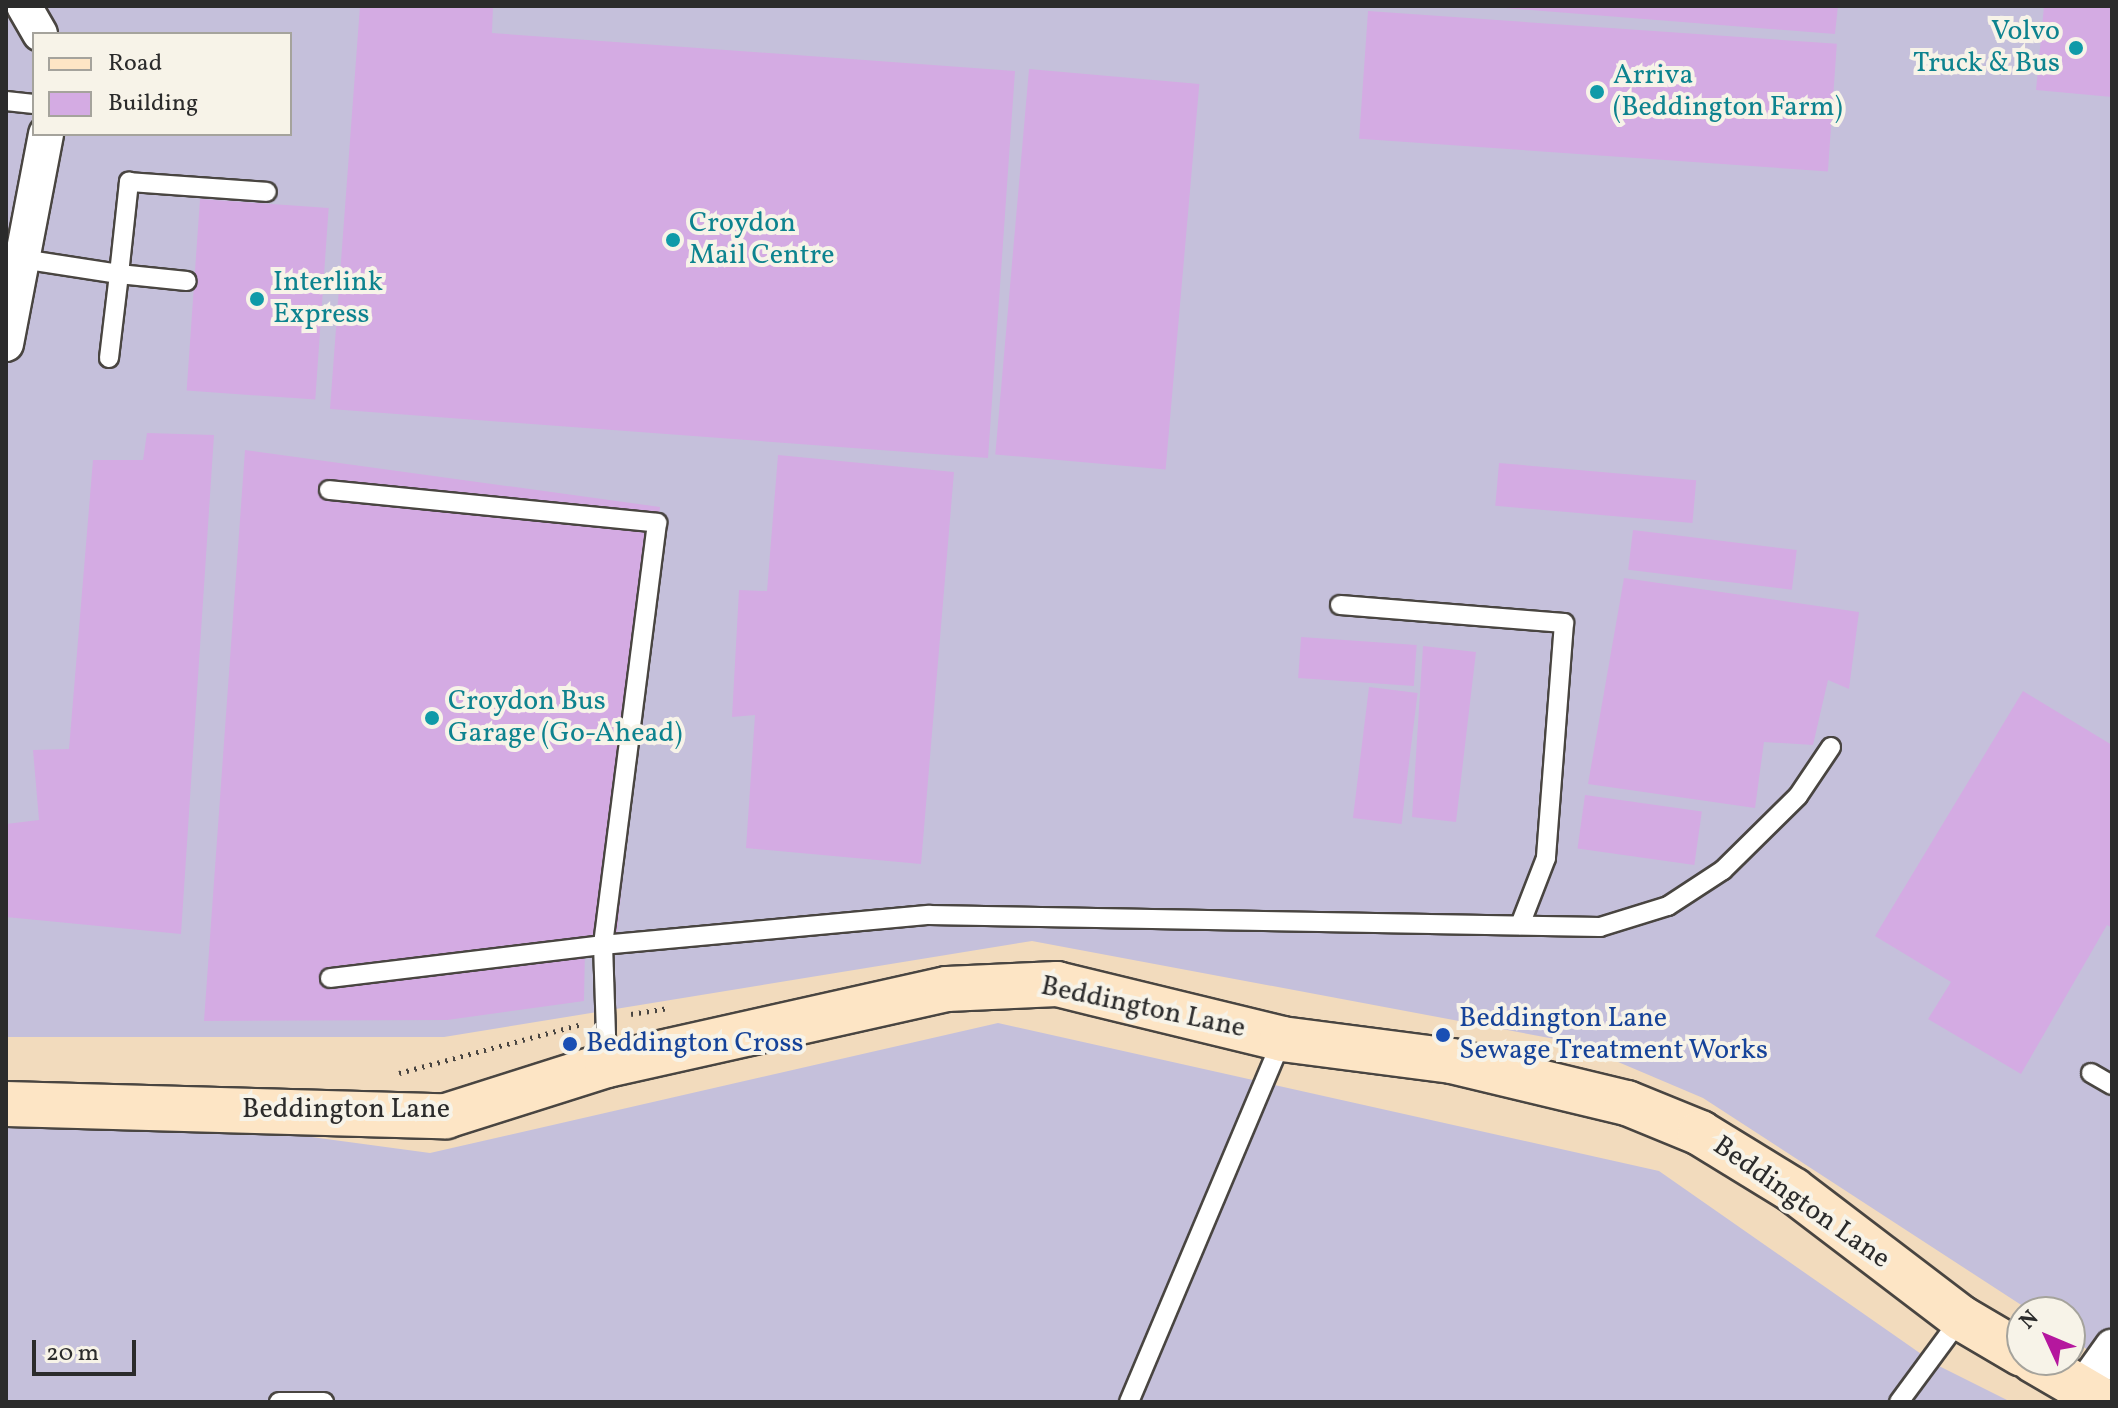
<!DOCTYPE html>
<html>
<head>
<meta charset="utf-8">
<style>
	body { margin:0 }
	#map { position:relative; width:2118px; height:1408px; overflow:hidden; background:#f2dbbd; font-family:Vollkorn,serif }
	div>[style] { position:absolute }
	.industrial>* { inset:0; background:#c5c0db }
	.building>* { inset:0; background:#d4abe3; transform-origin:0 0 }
	.path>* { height:5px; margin-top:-2.5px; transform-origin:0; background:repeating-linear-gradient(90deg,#494541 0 2px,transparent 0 8px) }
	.roads { filter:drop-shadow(2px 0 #494541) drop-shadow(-2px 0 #494541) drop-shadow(0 2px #494541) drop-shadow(0 -2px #494541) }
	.lane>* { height:18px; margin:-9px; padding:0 9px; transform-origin:9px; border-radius:9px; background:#fff }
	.street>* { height:34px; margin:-17px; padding:0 17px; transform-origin:17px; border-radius:17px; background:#fff }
	.secondary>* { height:44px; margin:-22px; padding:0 22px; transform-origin:22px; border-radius:22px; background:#fde5c5 }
	.dots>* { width:22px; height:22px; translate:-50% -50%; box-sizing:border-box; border:4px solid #f7f3e8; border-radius:50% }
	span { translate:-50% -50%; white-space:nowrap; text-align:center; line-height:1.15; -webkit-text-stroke:8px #f7f3e8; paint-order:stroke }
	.culture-label { font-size:28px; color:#0d838f }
	.right { translate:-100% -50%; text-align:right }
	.left { translate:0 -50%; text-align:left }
	.street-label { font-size:28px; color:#2b2b2b }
	.transit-label { font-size:28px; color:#164399 }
	.frame { position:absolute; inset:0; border:8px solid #2b2b2b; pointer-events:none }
	.legend { position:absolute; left:32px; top:32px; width:260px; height:104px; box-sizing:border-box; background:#f7f3e8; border:2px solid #a5a39c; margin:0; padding:10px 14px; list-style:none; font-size:24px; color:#2b2b2b }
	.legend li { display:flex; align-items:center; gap:16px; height:40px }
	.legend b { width:40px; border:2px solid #a5a39c }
	.north { position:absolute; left:2006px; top:1296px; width:80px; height:80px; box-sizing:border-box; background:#f7f3e8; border:2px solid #a5a39c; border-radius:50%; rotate:314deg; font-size:22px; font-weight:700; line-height:32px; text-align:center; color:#2b2b2b }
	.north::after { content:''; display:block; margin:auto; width:28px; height:36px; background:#b5179e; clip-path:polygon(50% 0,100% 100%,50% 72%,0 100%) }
	.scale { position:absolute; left:32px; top:1340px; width:104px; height:36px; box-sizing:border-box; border:4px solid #2b2b2b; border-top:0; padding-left:10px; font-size:24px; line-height:28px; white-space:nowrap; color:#2b2b2b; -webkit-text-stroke:6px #f7f3e8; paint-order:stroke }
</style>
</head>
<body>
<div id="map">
	<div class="industrial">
		<i style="clip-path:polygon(evenodd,6px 6px,2112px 6px,2112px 1366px,2070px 1338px,2070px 1312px,2032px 1312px,1703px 1098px,1571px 1042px,1032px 941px,444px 1037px,6px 1037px,6px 6px,34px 34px,290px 34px,290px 134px,34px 134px,34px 34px)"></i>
		<i style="clip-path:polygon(998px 1023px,1659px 1171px,1937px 1365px,2011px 1402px,6px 1402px,6px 1096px,430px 1153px)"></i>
	</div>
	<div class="building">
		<i style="clip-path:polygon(360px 6px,493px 6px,492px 33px,1015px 71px,988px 458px,330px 409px)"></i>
		<i style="clip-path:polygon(1479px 6px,1838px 6px,1835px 34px)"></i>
		<i style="clip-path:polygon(2044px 6px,2112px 6px,2112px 97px,2036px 90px)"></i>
		<i style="left:1368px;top:11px;width:470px;height:128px;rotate:4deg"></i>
		<i style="left:1029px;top:69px;width:171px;height:387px;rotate:5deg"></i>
		<i style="left:200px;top:199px;width:129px;height:192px;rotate:4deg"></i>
		<i style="clip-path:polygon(147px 433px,214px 435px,181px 934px,6px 917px,6px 824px,39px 820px,33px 750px,69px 749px,93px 460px,143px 460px)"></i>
		<i style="clip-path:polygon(245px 450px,660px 507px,617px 934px,605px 929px,585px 947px,584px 1001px,447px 1020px,204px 1021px)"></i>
		<i style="clip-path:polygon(778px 455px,954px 472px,921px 864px,746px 848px,755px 715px,732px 717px,739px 590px,767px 591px)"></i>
		<i style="left:1499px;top:463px;width:198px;height:43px;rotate:5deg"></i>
		<i style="left:1633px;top:530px;width:165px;height:40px;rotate:7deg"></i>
		<i style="clip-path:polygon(1624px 578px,1859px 612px,1849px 689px,1828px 680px,1813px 745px,1764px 742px,1755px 808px,1588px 784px)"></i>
		<i style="left:1301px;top:637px;width:116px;height:41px;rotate:4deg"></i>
		<i style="clip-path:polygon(1423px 646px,1476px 652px,1456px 822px,1412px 817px)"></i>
		<i style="left:1369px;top:687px;width:49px;height:132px;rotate:7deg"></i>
		<i style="clip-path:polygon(2023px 691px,2112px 745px,2112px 928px,2107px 925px,2021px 1074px,1928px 1019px,1951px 982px,1875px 936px)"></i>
		<i style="left:1585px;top:795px;width:118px;height:54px;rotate:8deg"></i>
	</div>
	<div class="path">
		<i style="left:631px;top:1014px;width:38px;rotate:-9deg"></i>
		<i style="left:399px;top:1073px;width:189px;rotate:-15deg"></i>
	</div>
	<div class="roads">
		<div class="lane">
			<i style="left:6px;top:101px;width:28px;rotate:6deg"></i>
			<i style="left:22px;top:259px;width:98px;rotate:8.8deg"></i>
			<i style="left:119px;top:274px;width:93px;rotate:-83.8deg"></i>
			<i style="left:129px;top:182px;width:138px;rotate:4.1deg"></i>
			<i style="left:109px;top:358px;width:85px;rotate:-83.2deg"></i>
			<i style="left:119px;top:274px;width:68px;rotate:5.9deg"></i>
			<i style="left:329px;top:490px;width:330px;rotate:5.7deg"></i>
			<i style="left:657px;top:523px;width:425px;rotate:97.3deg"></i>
			<i style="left:603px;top:945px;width:275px;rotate:173.1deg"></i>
			<i style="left:1340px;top:605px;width:225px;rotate:4.6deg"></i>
			<i style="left:1564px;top:623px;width:236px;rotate:94.4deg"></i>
			<i style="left:1546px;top:858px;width:72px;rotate:111.2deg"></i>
			<i style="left:607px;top:1065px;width:120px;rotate:-91.9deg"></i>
			<i style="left:603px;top:945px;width:327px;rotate:-5.3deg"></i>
			<i style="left:929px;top:915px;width:671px;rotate:1.02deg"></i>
			<i style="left:1600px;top:927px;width:71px;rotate:-17.2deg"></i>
			<i style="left:1668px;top:906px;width:66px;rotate:-33.2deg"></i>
			<i style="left:1723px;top:870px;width:105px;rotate:-44.6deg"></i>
			<i style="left:1798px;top:796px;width:59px;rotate:-56deg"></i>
			<i style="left:2091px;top:1073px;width:24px;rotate:30deg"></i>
			<i style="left:279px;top:1402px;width:45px"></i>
			<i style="left:1129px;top:1402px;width:394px;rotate:-67.1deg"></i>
			<i style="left:1899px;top:1402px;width:104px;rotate:-53.6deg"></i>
		</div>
		<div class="street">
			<i style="left:24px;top:6px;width:32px;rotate:60deg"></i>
			<i style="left:6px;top:344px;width:214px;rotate:-79.2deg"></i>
			<i style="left:2082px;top:1389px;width:52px;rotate:-54.5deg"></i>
		</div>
		<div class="secondary">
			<i style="left:6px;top:1104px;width:440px;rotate:1.6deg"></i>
			<i style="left:446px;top:1116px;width:169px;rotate:-17.6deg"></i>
			<i style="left:607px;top:1065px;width:348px;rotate:-12.6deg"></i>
			<i style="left:947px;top:989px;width:110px;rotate:-2.6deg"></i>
			<i style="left:1057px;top:984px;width:232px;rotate:13.7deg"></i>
			<i style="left:1282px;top:1039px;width:171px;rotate:7.4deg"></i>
			<i style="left:1452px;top:1061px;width:180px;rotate:13.5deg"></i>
			<i style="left:1627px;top:1103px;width:79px;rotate:22.3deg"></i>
			<i style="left:1700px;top:1133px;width:109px;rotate:31.5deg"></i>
			<i style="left:1793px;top:1190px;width:211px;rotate:37.3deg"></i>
			<i style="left:1961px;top:1318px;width:71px;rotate:30.5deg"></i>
			<i style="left:2033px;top:1360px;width:83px;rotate:30.3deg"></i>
		</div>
	</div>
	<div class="dots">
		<i style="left:2076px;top:48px;background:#0f9aa8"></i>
		<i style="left:1597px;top:92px;background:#0f9aa8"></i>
		<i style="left:673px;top:240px;background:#0f9aa8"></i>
		<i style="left:257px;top:299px;background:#0f9aa8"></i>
		<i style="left:432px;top:718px;background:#0f9aa8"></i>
		<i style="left:1443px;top:1035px;background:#1a4fb4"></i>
		<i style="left:570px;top:1044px;background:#1a4fb4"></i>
	</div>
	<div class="culture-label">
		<span class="right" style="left:2060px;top:48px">Volvo<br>Truck &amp; Bus</span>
		<span class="left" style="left:1613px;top:92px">Arriva<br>(Beddington Farm)</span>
		<span class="left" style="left:689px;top:240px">Croydon<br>Mail Centre</span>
		<span class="left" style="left:273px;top:299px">Interlink<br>Express</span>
		<span class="left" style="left:448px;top:718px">Croydon Bus<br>Garage (Go-Ahead)</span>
	</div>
	<div class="street-label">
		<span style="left:1143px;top:1008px;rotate:12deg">Beddington Lane</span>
		<span style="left:346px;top:1110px">Beddington Lane</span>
		<span style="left:1801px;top:1203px;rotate:35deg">Beddington Lane</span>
	</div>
	<div class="transit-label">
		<span class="left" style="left:1459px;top:1035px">Beddington Lane<br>Sewage Treatment Works</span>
		<span class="left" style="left:586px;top:1044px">Beddington Cross</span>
	</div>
	<div class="frame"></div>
	<ul class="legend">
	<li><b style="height:10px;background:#fde5c5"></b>Road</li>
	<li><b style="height:22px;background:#d4abe3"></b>Building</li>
	</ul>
	<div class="north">N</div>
	<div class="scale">20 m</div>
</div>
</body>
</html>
